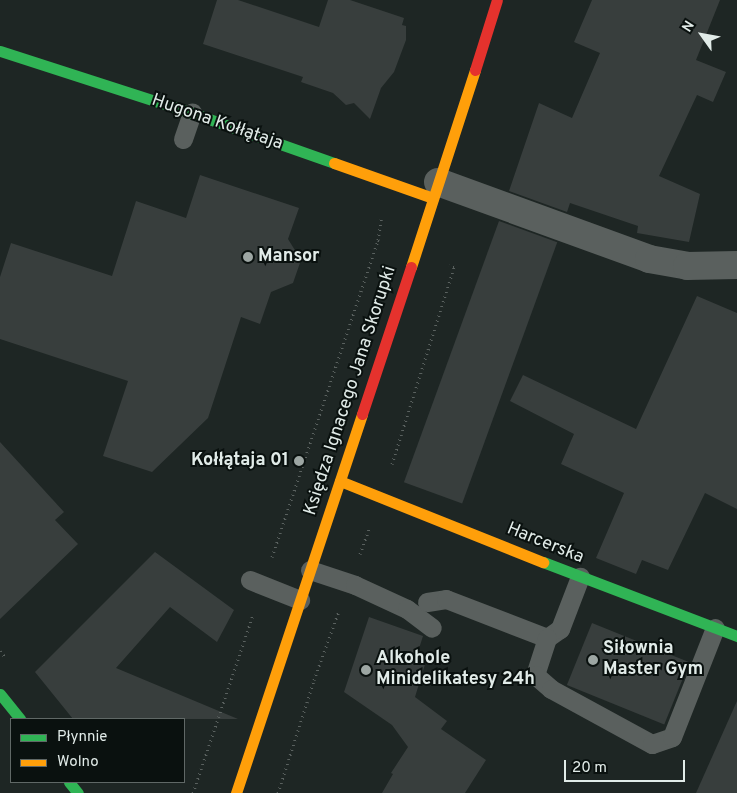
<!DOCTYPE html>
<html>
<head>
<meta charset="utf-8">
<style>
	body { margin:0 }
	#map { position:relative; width:737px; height:793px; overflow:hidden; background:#1e2624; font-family:Overpass,sans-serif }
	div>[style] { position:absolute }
	.building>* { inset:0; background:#383e3d; transform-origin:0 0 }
	.path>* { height:3px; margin-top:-1.5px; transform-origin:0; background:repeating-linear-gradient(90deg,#5a615f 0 1px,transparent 0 5px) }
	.lane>* { height:19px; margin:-9.5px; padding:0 9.5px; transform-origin:9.5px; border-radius:9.5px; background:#5a605e }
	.street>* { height:28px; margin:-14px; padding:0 14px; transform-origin:14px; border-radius:14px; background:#5a605e }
	.fast>* { height:11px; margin:-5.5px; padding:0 5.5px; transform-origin:5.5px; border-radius:5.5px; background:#30b455 }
	.slow>* { height:11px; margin:-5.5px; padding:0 5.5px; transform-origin:5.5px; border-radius:5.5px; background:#ff9f0a }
	.jam>* { height:11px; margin:-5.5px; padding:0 5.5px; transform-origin:5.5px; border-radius:5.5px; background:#e5322d }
	.dots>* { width:14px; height:14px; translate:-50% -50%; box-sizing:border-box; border:2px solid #0a110f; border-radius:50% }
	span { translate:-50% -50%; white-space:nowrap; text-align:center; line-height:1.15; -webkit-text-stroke:4px #0a110f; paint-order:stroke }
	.street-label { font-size:18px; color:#e1ebe8 }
	.poi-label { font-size:18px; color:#e1ebe8; font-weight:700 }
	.left { translate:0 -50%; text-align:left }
	.right { translate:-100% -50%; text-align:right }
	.legend { position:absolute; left:10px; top:718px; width:175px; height:65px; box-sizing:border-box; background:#0a110f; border:1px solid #606866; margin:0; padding:6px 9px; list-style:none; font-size:15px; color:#e1ebe8 }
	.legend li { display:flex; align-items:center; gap:10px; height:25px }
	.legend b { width:25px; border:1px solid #606866 }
	.north { position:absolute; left:677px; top:10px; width:50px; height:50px; -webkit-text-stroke:4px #0a110f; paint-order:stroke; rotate:302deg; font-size:14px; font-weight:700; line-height:20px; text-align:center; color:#e1ebe8 }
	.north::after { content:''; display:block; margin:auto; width:18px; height:22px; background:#e1ebe8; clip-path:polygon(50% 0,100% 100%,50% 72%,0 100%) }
	.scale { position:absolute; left:564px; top:760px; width:121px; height:22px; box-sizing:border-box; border:2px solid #e1ebe8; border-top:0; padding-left:6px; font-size:15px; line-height:18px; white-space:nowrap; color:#e1ebe8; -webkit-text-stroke:4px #0a110f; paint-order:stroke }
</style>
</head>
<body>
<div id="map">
	<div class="building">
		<i style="clip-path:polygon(217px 0,238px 0,319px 27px,328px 0,350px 0,404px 18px,402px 25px,406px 26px,406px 40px,394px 72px,381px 88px,370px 119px,354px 103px,346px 105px,333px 93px,301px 82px,303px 77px,203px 44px)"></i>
		<i style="clip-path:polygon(592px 0,720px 0,696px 60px,726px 72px,713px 102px,697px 95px,659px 176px,700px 194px,689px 242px,637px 233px,638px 226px,570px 203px,567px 212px,509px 191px,539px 103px,572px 118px,600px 53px,574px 42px)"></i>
		<i style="clip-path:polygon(200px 175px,299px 208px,288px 239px,301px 260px,293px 283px,271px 292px,260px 324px,241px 317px,208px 418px,152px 472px,103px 456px,128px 381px,0 339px,0 277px,11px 243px,112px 276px,136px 201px,186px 218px)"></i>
		<i style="left:499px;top:221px;width:62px;height:278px;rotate:20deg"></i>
		<i style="clip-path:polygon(697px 296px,737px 313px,737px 509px,705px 493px,668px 570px,642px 560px,636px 574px,596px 558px,624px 493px,561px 464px,574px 434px,510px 401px,523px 375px,636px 429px)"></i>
		<i style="clip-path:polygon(0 442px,64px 512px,55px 520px,78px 544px,0 619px)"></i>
		<i style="clip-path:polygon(155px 552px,234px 610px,217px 642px,170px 607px,116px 668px,238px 719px,73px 719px,35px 672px)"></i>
		<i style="clip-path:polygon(369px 617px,423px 636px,417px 655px,427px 658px,415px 697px,447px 721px,441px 729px,486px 760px,465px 793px,382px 793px,393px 774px,391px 773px,408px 747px,392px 725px,344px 692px)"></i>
		<i style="left:592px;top:623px;width:105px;height:67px;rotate:22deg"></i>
		<i style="clip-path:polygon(737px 701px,737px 793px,696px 793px)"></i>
	</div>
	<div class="path">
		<i style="left:378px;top:240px;width:24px;rotate:-81deg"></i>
		<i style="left:392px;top:464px;width:207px;rotate:-72.5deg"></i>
		<i style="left:454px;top:267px;width:5px;rotate:-158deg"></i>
		<i style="left:360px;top:554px;width:27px;rotate:-70deg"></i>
		<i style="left:272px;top:557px;width:334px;rotate:-71.5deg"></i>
		<i style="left:378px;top:240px;width:4px;rotate:27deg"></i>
		<i style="left:0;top:651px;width:9px;rotate:49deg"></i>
		<i style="left:193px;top:793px;width:188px;rotate:-71.4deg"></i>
		<i style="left:278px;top:793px;width:119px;rotate:-72.3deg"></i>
		<i style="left:314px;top:680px;width:73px;rotate:-70.1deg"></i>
	</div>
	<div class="lane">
		<i style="left:183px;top:139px;width:28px;rotate:-71deg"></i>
		<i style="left:310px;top:570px;width:47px;rotate:18.4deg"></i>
		<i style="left:355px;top:585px;width:57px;rotate:24.8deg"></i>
		<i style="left:407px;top:609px;width:31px;rotate:37deg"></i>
		<i style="left:250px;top:580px;width:54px;rotate:21.8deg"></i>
		<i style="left:427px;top:602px;width:19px;rotate:-9deg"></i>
		<i style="left:446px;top:599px;width:108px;rotate:21.1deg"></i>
		<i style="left:547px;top:638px;width:16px;rotate:-35deg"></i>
		<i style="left:560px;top:629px;width:56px;rotate:-69deg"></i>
		<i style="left:547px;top:638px;width:39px;rotate:108deg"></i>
		<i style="left:535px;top:675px;width:21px;rotate:41deg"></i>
		<i style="left:551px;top:689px;width:115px;rotate:28.6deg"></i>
		<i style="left:652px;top:744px;width:21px;rotate:-19deg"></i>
		<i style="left:672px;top:737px;width:117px;rotate:-68.5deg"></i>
	</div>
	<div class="street">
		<i style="left:438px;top:182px;width:225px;rotate:20deg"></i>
		<i style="left:649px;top:259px;width:39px;rotate:10deg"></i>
		<i style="left:687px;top:266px;width:50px;rotate:-1.1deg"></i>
	</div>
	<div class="fast">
		<i style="left:0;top:51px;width:202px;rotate:17.9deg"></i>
		<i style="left:192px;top:113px;width:151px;rotate:19.4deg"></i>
		<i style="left:543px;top:562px;width:208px;rotate:20.9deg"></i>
		<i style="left:0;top:694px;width:32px;rotate:51deg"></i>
		<i style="left:69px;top:782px;width:14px;rotate:51deg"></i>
	</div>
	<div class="slow">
		<i style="left:334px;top:163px;width:105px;rotate:19.5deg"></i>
		<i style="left:411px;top:267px;width:207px;rotate:-72deg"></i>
		<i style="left:340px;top:481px;width:219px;rotate:21.8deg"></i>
		<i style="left:236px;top:793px;width:399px;rotate:-71.6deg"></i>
	</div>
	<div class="jam">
		<i style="left:475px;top:70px;width:73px;rotate:-72.6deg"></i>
		<i style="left:362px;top:414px;width:155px;rotate:-71.6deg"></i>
	</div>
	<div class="dots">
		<i style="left:248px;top:257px;background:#9da6a3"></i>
		<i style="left:299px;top:461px;background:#9da6a3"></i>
		<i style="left:593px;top:660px;background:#9da6a3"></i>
		<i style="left:366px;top:670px;background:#9da6a3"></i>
	</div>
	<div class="street-label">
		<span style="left:217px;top:123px;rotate:19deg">Hugona Kołłątaja</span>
		<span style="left:351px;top:391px;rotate:-72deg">Księdza Ignacego Jana Skorupki</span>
		<span style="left:545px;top:544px;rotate:22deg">Harcerska</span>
	</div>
	<div class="poi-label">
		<span class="left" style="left:258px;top:257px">Mansor</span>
		<span class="right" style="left:289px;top:461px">Kołłątaja 01</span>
		<span class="left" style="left:603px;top:660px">Siłownia<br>Master Gym</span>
		<span class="left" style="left:376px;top:670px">Alkohole<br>Minidelikatesy 24h</span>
	</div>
	<ul class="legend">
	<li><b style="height:6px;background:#30b455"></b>Płynnie</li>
	<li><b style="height:6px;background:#ff9f0a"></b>Wolno</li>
	</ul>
	<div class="north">N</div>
	<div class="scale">20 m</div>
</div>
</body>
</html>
